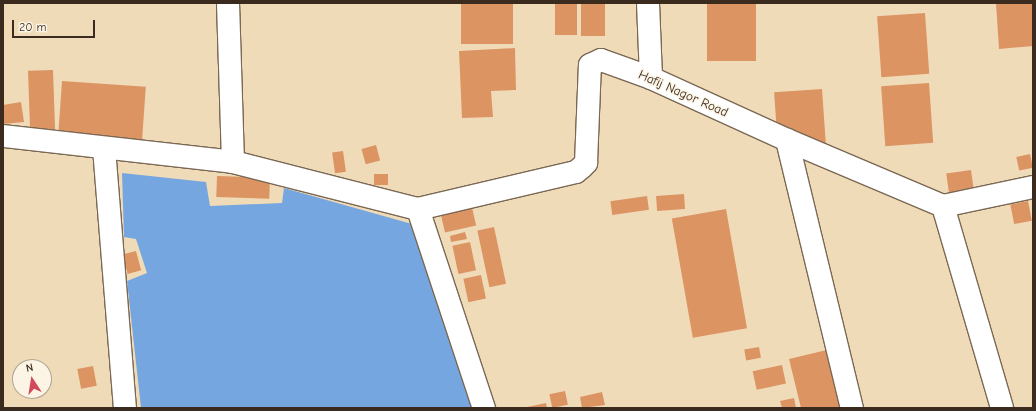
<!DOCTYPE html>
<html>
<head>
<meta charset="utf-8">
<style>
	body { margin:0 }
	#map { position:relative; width:1036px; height:411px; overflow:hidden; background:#f0dbb9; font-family:"Comic Neue",sans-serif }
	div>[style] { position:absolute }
	.water>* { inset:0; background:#76a6e0 }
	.building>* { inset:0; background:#dc9463; transform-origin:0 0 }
	.roads { filter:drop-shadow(1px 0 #7a6854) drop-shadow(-1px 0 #7a6854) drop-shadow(0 1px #7a6854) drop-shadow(0 -1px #7a6854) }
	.minor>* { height:22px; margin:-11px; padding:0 11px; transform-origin:11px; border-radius:11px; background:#fff }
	span { translate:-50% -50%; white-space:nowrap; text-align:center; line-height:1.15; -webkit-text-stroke:3px #fcf5e5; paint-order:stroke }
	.street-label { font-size:13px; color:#3b2a1e }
	.frame { position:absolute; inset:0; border:4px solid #3b2a1e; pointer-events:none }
	.north { position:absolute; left:12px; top:359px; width:40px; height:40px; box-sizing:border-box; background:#fcf5e5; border:1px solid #afa495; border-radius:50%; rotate:348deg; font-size:11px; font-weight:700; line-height:16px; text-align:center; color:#3b2a1e }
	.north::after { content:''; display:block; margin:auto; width:14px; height:18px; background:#d1495b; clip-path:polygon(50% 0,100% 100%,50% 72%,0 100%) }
	.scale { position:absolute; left:12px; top:20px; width:83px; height:18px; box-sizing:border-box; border:2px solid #3b2a1e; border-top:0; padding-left:5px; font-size:12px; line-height:14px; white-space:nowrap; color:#3b2a1e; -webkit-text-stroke:3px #fcf5e5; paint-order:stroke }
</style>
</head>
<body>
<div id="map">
	<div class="water">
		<i style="clip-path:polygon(122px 173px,206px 182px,210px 206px,282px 203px,284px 188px,412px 224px,472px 408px,141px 408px,127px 281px,147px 273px,136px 239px,124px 237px)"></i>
	</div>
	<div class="building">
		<i style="left:461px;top:3px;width:52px;height:41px"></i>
		<i style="left:555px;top:3px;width:22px;height:32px"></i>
		<i style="left:581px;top:3px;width:24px;height:33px"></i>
		<i style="left:707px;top:3px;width:49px;height:58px"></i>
		<i style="clip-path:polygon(996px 3px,1033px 3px,1033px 46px,999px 49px)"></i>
		<i style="left:925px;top:13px;width:61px;height:48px;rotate:86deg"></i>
		<i style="clip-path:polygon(515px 48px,516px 90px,491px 91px,493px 117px,462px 118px,459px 51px)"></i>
		<i style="left:53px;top:70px;width:59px;height:25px;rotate:88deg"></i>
		<i style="left:62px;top:81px;width:84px;height:55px;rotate:4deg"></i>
		<i style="left:929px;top:83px;width:60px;height:48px;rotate:86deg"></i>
		<i style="left:822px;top:89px;width:61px;height:48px;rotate:86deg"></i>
		<i style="clip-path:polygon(21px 102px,24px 122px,3px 124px,3px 105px)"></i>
		<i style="left:376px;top:145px;width:16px;height:15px;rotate:75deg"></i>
		<i style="left:343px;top:151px;width:21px;height:11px;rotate:82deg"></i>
		<i style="left:1030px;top:154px;width:14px;height:14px;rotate:78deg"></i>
		<i style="left:971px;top:170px;width:22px;height:25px;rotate:82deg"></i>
		<i style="left:374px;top:174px;width:14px;height:11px"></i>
		<i style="left:217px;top:176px;width:53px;height:21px;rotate:2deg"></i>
		<i style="left:684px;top:194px;width:15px;height:28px;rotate:86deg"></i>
		<i style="left:647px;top:196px;width:14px;height:37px;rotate:82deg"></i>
		<i style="left:1028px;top:201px;width:20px;height:18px;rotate:79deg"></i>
		<i style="left:471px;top:203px;width:23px;height:32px;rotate:77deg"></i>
		<i style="left:726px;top:209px;width:121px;height:55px;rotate:80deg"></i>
		<i style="left:494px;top:227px;width:58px;height:17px;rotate:78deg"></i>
		<i style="clip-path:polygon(465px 232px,467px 239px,451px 242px,450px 236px)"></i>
		<i style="left:470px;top:242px;width:29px;height:18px;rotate:78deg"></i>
		<i style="left:136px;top:251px;width:20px;height:14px;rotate:75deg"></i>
		<i style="left:481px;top:275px;width:24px;height:18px;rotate:78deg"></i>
		<i style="left:759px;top:347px;width:11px;height:15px;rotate:80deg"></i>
		<i style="clip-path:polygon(831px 349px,845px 408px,801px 408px,789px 359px)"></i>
		<i style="left:782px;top:365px;width:19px;height:30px;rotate:78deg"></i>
		<i style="left:93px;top:366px;width:20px;height:16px;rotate:79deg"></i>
		<i style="left:565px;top:391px;width:14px;height:16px;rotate:78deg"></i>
		<i style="clip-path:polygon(602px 392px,605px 405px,582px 408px,580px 397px)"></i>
		<i style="clip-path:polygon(794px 398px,796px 408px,782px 408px,780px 401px)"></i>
		<i style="clip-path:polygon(546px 403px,547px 408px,527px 408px,527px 407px)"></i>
	</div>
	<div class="roads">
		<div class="minor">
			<i style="left:228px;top:3px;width:159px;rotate:88.2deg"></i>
			<i style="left:233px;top:162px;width:191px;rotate:14.3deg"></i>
			<i style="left:418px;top:209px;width:210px;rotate:71.7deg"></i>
			<i style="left:648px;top:3px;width:75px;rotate:87.7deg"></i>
			<i style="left:3px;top:136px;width:231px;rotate:6.4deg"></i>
			<i style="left:787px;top:140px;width:276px;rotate:76.4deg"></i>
			<i style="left:104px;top:148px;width:261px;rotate:85.4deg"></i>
			<i style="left:943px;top:206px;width:210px;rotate:73.7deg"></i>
			<i style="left:418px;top:209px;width:162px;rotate:-13.2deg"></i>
			<i style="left:576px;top:172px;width:8px;rotate:-40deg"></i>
			<i style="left:582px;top:167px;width:6px;rotate:-45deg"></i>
			<i style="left:586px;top:163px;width:98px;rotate:-87.7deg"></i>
			<i style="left:590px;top:65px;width:12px;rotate:-24deg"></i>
			<i style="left:601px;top:60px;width:53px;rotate:19.8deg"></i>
			<i style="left:651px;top:78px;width:149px;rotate:24.5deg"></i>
			<i style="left:787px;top:140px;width:169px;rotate:22.9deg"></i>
			<i style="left:943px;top:206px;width:92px;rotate:-11.9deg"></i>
		</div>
	</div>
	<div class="street-label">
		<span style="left:683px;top:94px;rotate:24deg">Hafij Nagor Road</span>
	</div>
	<div class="frame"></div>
	<div class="north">N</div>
	<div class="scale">20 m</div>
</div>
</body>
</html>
